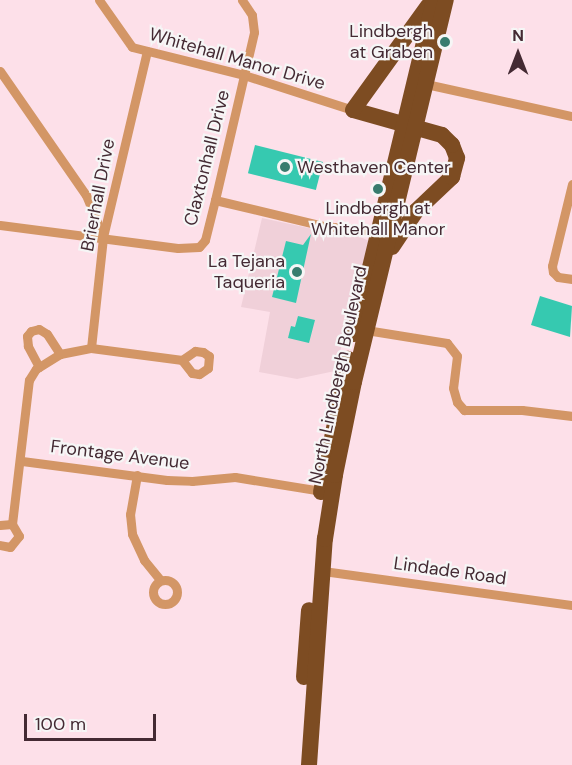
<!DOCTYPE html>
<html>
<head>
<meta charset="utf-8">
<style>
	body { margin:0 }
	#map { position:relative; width:572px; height:765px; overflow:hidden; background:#fde0e9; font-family:"DM Sans",sans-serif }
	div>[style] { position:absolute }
	.built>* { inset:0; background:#f0d0d9 }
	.building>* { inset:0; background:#36c9b0; transform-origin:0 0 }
	.street>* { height:9px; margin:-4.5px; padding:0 4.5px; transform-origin:4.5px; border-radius:4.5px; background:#d39666 }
	.street>.ring { margin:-4.5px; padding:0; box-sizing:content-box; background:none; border:9px solid #d39666; border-radius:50% }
	.highway>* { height:16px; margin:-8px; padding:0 8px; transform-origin:8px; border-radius:8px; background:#7d4c22 }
	.dots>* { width:16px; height:16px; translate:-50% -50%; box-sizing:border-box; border:3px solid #f6f6f6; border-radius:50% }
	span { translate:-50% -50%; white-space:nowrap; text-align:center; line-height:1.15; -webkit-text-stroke:4.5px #f6f6f6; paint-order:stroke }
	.poi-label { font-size:18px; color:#442a33 }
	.right { translate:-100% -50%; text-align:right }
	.left { translate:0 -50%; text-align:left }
	.street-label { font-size:18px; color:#442a33 }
	.north { position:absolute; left:488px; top:24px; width:60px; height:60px; -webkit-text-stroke:4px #f6f6f6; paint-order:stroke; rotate:0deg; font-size:16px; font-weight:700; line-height:24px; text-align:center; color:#442a33 }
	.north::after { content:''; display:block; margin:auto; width:21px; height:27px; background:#442a33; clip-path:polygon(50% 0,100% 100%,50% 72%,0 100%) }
	.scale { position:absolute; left:24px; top:714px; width:132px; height:27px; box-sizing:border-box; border:3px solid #442a33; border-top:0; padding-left:8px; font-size:18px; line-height:21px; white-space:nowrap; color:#442a33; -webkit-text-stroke:4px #f6f6f6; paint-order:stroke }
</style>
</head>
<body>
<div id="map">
	<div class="built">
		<i style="clip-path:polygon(262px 218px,332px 233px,356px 235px,369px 241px,335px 371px,297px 379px,259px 372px,270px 312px,241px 307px)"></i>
	</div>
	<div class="building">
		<i style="left:255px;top:145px;width:70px;height:29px;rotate:14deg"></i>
		<i style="clip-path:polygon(311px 234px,296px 303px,272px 297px,286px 241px,303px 245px)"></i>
		<i style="clip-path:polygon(540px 296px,572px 306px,570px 337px,531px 325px)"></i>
		<i style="clip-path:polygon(298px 316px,315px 320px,309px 343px,288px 338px,291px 326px,295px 327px)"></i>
	</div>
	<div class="street">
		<i style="left:99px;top:0;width:57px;rotate:54.9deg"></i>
		<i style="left:132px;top:47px;width:115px;rotate:14deg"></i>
		<i style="left:244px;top:75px;width:114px;rotate:17.8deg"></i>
		<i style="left:0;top:71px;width:151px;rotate:55.3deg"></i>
		<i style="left:86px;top:195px;width:42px;rotate:67.7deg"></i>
		<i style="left:426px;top:84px;width:149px;rotate:12.4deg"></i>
		<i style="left:572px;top:184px;width:84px;rotate:103.7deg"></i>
		<i style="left:552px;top:266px;width:6px;rotate:81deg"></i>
		<i style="left:553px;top:272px;width:7px;rotate:45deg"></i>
		<i style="left:558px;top:277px;width:14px;rotate:8deg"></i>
		<i style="left:215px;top:200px;width:111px;rotate:13.5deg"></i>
		<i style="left:323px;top:226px;width:55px;rotate:5.2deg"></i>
		<i style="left:0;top:225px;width:179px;rotate:7.4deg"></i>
		<i style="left:178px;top:248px;width:21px;rotate:-3deg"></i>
		<i style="left:199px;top:247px;width:9px;rotate:-49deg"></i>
		<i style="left:205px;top:240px;width:41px;rotate:-76deg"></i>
		<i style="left:215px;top:200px;width:172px;rotate:-76.9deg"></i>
		<i style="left:254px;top:32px;width:17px;rotate:-97deg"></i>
		<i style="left:252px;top:15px;width:18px;rotate:-124deg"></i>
		<i style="left:366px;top:330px;width:82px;rotate:9.1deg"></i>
		<i style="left:447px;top:343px;width:16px;rotate:52deg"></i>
		<i style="left:457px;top:356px;width:32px;rotate:97deg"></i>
		<i style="left:453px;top:388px;width:15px;rotate:74deg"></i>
		<i style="left:457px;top:402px;width:11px;rotate:49deg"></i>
		<i style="left:464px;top:410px;width:58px"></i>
		<i style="left:522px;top:410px;width:50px;rotate:6.8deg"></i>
		<i style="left:91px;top:348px;width:112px;rotate:-83.8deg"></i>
		<i style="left:103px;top:237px;width:191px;rotate:-76.7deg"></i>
		<i style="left:39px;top:367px;width:24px;rotate:-118deg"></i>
		<i style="left:28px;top:346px;width:10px;rotate:-96deg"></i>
		<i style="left:27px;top:336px;width:6px;rotate:-51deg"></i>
		<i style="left:31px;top:331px;width:8px;rotate:-14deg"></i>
		<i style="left:39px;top:329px;width:9px;rotate:32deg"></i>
		<i style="left:47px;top:334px;width:24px;rotate:57deg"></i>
		<i style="left:22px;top:461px;width:146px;rotate:7.5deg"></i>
		<i style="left:167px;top:480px;width:25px;rotate:2deg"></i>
		<i style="left:192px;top:481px;width:43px;rotate:-5.3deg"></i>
		<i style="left:235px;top:477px;width:87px;rotate:9.2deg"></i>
		<i style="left:137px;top:475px;width:40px;rotate:100deg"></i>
		<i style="left:130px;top:514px;width:20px;rotate:84deg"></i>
		<i style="left:132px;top:534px;width:29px;rotate:65deg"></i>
		<i style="left:144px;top:560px;width:26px;rotate:51deg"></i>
		<i style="left:12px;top:524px;width:145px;rotate:-83.3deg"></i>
		<i style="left:29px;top:380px;width:13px;rotate:-58deg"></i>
		<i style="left:36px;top:369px;width:28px;rotate:-32deg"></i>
		<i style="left:60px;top:354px;width:32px;rotate:-11deg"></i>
		<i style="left:91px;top:348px;width:92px;rotate:7.5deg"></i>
		<i style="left:182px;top:360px;width:16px;rotate:-35deg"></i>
		<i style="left:195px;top:351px;width:8px;rotate:7deg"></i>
		<i style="left:203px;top:352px;width:7px;rotate:34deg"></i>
		<i style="left:209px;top:356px;width:12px;rotate:95deg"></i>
		<i style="left:208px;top:368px;width:11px;rotate:146deg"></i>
		<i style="left:199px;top:374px;width:7px;rotate:-172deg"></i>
		<i style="left:192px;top:373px;width:16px;rotate:-128deg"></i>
		<i style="left:0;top:525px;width:12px;rotate:-5deg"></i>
		<i style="left:12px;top:524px;width:14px;rotate:60deg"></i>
		<i style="left:19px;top:536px;width:14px;rotate:129deg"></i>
		<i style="left:10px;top:547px;width:10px;rotate:-169deg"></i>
		<i style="left:323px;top:571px;width:251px;rotate:7.8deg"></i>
		<i class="ring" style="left:153px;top:580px;width:15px;height:15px"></i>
	</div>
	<div class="highway">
		<i style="left:392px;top:247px;width:43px;rotate:-56.3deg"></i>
		<i style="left:416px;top:211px;width:50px;rotate:-43.4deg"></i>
		<i style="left:452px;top:177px;width:20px;rotate:-75deg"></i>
		<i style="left:457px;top:158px;width:14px;rotate:-111deg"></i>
		<i style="left:452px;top:145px;width:14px;rotate:-135deg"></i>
		<i style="left:442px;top:135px;width:92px;rotate:-164.3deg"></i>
		<i style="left:353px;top:110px;width:128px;rotate:-54.2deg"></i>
		<i style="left:354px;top:334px;width:343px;rotate:-76.5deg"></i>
		<i style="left:321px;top:492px;width:136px;rotate:-78.5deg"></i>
		<i style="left:304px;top:677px;width:67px;rotate:-85.7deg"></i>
		<i style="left:309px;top:765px;width:227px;rotate:-86deg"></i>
		<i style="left:325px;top:539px;width:65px;rotate:-81.1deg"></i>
		<i style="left:335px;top:475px;width:95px;rotate:-78.5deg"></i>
		<i style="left:354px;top:382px;width:393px;rotate:-76.5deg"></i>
	</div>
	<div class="dots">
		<i style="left:445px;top:42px;background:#387c6e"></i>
		<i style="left:285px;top:167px;background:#387c6e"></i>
		<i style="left:378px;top:189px;background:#387c6e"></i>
		<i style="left:297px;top:272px;background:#387c6e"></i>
	</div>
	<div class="poi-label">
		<span class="right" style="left:433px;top:42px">Lindbergh<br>at Graben</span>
		<span class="left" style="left:297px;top:167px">Westhaven Center</span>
		<span style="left:378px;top:219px">Lindbergh at<br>Whitehall Manor</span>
		<span class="right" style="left:285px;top:272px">La Tejana<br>Taqueria</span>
	</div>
	<div class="street-label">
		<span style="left:237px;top:59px;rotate:16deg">Whitehall Manor Drive</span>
		<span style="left:207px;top:158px;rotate:-76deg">Claxtonhall Drive</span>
		<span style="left:98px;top:195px;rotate:-79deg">Brierhall Drive</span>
		<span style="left:338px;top:375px;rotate:-78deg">North Lindbergh Boulevard</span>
		<span style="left:120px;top:455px;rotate:7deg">Frontage Avenue</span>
		<span style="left:450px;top:571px;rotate:8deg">Lindade Road</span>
	</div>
	<div class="north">N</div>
	<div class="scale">100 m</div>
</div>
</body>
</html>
